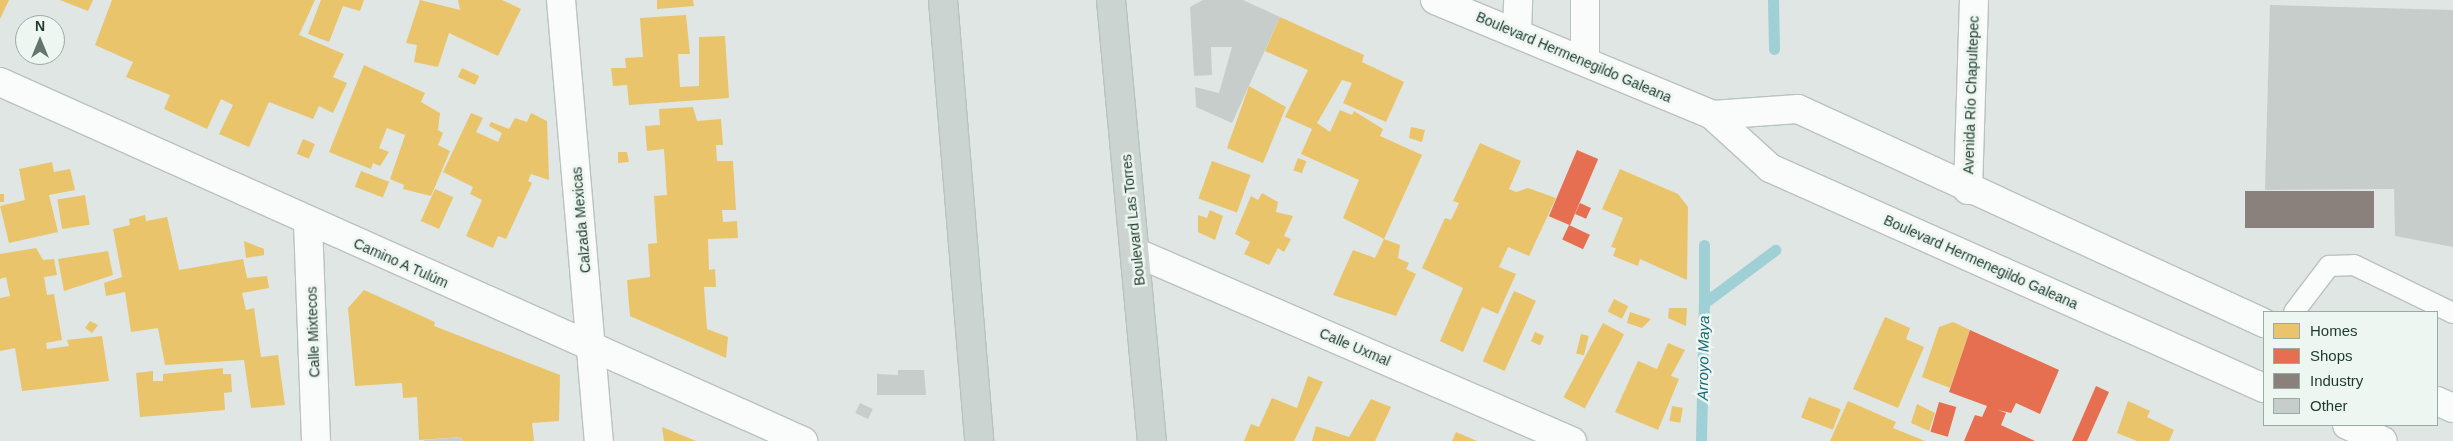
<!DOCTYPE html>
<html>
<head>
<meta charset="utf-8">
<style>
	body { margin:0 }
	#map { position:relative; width:2453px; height:441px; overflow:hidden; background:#e0e6e3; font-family:Arial,sans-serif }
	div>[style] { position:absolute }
	.homes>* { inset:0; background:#e9c46a; transform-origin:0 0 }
	.shops>* { inset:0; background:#e76f51; transform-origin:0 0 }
	.industry>* { inset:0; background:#8a817c; transform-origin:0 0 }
	.stream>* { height:11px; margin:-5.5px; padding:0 5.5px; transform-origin:5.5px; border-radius:5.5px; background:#9ed0d6 }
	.building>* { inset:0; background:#c7cdca; transform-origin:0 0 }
	.roads { filter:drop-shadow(1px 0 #b9c3be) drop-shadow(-1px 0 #b9c3be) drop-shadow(0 1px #b9c3be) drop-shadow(0 -1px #b9c3be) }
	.service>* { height:20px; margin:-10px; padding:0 10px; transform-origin:10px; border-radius:10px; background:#fafbfb }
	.minor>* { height:28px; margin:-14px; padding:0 14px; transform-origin:14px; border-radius:14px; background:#fafbfb }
	.secondary>* { height:28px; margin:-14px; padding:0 14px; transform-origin:14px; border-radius:14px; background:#fafbfb }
	.primary>* { height:28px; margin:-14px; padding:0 14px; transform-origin:14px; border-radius:14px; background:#cbd4d1 }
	span { translate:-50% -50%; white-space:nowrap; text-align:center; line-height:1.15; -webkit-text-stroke:5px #edf6f1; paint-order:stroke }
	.street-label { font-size:14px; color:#1e3931 }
	.water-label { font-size:15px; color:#186875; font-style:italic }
	.legend { position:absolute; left:2263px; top:311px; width:175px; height:115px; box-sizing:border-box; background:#edf6f1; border:1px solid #9aaaa4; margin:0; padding:6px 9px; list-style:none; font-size:15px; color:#1e3931 }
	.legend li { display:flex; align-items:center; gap:10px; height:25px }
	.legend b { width:25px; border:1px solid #9aaaa4 }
	.north { position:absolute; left:15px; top:15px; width:50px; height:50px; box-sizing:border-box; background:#edf6f1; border:1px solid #9aaaa4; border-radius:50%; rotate:0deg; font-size:14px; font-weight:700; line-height:20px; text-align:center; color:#1e3931 }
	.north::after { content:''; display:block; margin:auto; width:18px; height:22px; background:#62766f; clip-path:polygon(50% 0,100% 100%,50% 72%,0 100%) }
</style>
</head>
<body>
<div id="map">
	<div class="homes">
		<i style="clip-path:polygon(0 0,9px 0,0 19px)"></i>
		<i style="clip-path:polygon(60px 0,93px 0,88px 11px)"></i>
		<i style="clip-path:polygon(112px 0,315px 0,299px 35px,344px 54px,333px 77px,347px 83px,333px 113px,319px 106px,313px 119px,269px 102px,249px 147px,219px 134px,233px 105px,221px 99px,207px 129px,164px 109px,170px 95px,126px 77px,133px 62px,95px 45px)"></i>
		<i style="clip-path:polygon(321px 0,364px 0,360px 11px,343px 6px,329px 42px,308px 34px)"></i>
		<i style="clip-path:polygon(420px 0,460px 10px,458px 0,502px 0,521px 9px,498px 56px,449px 33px,438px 67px,414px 62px,417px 45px,406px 43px)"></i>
		<i style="clip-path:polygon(657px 0,693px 0,694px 6px,657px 9px)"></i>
		<i style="clip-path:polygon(686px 15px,690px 54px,678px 54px,680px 87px,699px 86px,699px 37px,725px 36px,729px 98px,629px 105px,627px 85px,613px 86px,611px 68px,626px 68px,625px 58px,643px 57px,640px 18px)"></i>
		<i style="clip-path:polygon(1280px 17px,1364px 55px,1362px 62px,1404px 82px,1386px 122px,1343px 103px,1352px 83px,1342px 80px,1317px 123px,1330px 132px,1340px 110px,1352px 115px,1354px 111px,1383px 129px,1380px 136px,1422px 155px,1384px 239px,1343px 218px,1359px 180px,1301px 154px,1312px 129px,1285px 117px,1308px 70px,1265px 51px)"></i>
		<i style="clip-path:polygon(364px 65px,425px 93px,421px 102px,440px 113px,438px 130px,443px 133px,438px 145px,450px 151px,431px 196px,403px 189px,404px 185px,390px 179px,408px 127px,405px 135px,387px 128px,379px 148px,389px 152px,380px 166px,373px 163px,371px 169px,329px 152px)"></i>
		<i style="left:462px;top:68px;width:19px;height:10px;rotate:25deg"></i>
		<i style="clip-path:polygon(1249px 86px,1286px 107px,1263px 163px,1227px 148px)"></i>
		<i style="clip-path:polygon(693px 107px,697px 121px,721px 119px,723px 145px,716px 145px,717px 161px,733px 161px,736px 210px,722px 210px,723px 222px,737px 221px,738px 238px,708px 239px,709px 270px,715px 269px,716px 287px,704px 287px,707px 329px,728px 337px,726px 358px,630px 316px,627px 280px,650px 277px,648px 244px,657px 243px,654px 196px,667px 195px,664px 149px,647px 151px,645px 126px,660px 125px,659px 109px)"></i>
		<i style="clip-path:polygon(471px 113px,483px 118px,476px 132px,498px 142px,502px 133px,489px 126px,491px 122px,509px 129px,515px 118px,527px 122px,531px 113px,547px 121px,549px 180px,531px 174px,528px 181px,532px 183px,506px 239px,498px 236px,493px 248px,466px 236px,482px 200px,470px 194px,473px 187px,443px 172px)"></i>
		<i style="clip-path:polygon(1411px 127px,1425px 130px,1422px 142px,1409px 138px)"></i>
		<i style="left:303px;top:139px;width:13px;height:16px;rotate:23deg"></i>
		<i style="clip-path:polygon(1480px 143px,1521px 161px,1509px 189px,1516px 192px,1528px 188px,1556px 198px,1529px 256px,1508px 247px,1499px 267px,1516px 274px,1498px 314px,1482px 307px,1463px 352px,1440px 341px,1463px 288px,1422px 268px,1445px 218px,1451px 220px,1459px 203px,1453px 201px)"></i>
		<i style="clip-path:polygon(618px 152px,627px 152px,629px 162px,618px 163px)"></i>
		<i style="left:1298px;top:158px;width:9px;height:13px;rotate:21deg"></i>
		<i style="left:1212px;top:161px;width:41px;height:40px;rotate:20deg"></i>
		<i style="clip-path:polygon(52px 162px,54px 172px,70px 169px,75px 190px,49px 195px,58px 232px,9px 243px,0 206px,25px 200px,19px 169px)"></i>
		<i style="clip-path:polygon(1620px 169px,1678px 194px,1688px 207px,1687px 280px,1640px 259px,1638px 266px,1613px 256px,1616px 248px,1611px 247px,1623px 218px,1602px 209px)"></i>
		<i style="left:361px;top:171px;width:30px;height:17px;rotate:21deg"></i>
		<i style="left:435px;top:189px;width:20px;height:35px;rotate:24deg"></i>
		<i style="clip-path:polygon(1262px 193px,1278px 202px,1276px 212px,1293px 216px,1284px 236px,1291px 239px,1284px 252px,1278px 248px,1269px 265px,1244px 254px,1250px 242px,1235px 234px,1251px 196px,1258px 200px)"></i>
		<i style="left:0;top:194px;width:4px;height:8px"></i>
		<i style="left:85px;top:195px;width:30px;height:28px;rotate:81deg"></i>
		<i style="clip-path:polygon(1210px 210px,1223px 216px,1215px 240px,1198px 232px,1198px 215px,1207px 218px)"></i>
		<i style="clip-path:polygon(145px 215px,146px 221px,167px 217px,179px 270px,243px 259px,247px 278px,267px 276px,269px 288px,242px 293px,246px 310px,254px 308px,261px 357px,278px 355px,285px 405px,251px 408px,244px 360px,165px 365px,158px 328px,131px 332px,125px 292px,106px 296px,104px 283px,122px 277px,113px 229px,130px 225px,129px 219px)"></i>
		<i style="clip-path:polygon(1384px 239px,1400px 245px,1398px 258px,1409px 263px,1406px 269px,1416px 274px,1396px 316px,1333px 295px,1353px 250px,1375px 258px)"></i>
		<i style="clip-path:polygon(244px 241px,264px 249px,264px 255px,246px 258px)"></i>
		<i style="clip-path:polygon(36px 248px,43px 260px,54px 259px,57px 275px,44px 277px,47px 295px,54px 294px,62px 340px,46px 343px,47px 349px,69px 346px,67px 340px,102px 336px,109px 381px,22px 391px,15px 348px,0 351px,0 298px,10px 296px,6px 277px,0 279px,0 254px)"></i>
		<i style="clip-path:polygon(108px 251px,113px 275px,64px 291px,58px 259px)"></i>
		<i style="clip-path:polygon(364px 290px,435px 322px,434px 326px,560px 375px,559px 421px,532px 423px,534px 441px,462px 441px,461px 437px,419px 440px,417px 397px,403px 398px,402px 383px,355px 386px,348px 308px)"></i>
		<i style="left:1514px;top:291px;width:24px;height:77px;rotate:24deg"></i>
		<i style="left:1614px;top:299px;width:16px;height:14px;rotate:27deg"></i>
		<i style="clip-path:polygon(1669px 308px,1687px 308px,1686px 326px,1668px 318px)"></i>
		<i style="clip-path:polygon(1630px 312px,1651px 319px,1642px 328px,1627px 323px)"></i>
		<i style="clip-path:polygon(1885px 317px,1910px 328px,1906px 339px,1924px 347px,1898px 408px,1853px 389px)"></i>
		<i style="clip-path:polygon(90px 321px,98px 325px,92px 333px,85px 328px)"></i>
		<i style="clip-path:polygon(1953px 322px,1970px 330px,1950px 388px,1922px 377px,1939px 327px)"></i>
		<i style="left:1603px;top:323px;width:24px;height:84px;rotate:28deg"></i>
		<i style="left:1535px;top:332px;width:10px;height:10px;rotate:24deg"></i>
		<i style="left:1581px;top:334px;width:8px;height:20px;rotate:14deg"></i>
		<i style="clip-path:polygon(1668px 343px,1685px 350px,1671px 376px,1679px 379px,1658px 430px,1615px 412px,1638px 361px,1657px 369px)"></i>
		<i style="clip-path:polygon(223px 368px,223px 374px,231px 374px,232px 392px,224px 393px,225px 410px,140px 417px,136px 373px,153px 371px,153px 381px,163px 381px,163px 374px)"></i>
		<i style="clip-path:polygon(1308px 376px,1323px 382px,1294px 441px,1244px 441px,1251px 424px,1259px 427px,1272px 398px,1297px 408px)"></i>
		<i style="left:1809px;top:397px;width:34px;height:22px;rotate:21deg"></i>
		<i style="clip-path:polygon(1371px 399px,1391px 407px,1375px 441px,1312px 441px,1316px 426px,1349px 437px)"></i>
		<i style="clip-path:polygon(1848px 401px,1896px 422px,1893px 428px,1925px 441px,1830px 441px)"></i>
		<i style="clip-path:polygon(2128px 401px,2150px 411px,2147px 417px,2174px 430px,2169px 441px,2137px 441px,2117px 433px)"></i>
		<i style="clip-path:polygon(1917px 404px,1935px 413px,1929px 431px,1911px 423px)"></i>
		<i style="left:1672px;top:406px;width:11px;height:15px;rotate:10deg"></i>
		<i style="clip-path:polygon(662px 427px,696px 441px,664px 441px)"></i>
		<i style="clip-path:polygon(1456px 432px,1477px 441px,1452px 441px)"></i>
	</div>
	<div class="shops">
		<i style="left:1577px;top:150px;width:23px;height:72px;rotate:23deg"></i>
		<i style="left:1580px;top:203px;width:12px;height:12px;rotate:24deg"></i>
		<i style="left:1569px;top:225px;width:23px;height:16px;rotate:25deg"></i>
		<i style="clip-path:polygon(1970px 330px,2059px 370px,2040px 414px,2016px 403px,2011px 413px,1998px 410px,2006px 413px,2001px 425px,2035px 441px,1964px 441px,1975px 415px,1982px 417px,1987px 406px,1949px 392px)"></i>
		<i style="clip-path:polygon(2096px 386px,2109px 392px,2087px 441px,2072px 441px)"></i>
		<i style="left:1939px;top:402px;width:18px;height:31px;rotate:16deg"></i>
	</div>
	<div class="industry">
		<i style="left:2245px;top:191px;width:129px;height:37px"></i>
	</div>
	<div class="stream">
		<i style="left:1773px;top:0;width:49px;rotate:88.8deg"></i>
		<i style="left:1704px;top:245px;width:58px;rotate:90deg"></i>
		<i style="left:1701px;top:441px;width:138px;rotate:-88.8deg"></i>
		<i style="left:1704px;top:303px;width:89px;rotate:-36.7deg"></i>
	</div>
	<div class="building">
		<i style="clip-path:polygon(1203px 0,1243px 0,1280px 17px,1232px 123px,1196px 107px,1195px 87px,1219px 93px,1232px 47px,1211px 47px,1212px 75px,1194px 76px,1190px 7px)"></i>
		<i style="clip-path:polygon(2270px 5px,2453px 10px,2453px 247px,2395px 236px,2394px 189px,2265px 190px)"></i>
		<i style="clip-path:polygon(898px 370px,924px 370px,926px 395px,877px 395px,877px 374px,898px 375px)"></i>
		<i style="left:860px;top:403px;width:14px;height:11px;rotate:25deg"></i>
		<i style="clip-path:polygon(461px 437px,462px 441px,424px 441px,424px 440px)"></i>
	</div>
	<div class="roads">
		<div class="service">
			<i style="left:2294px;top:312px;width:58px;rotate:-52.7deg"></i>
			<i style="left:2329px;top:266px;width:25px;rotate:-2deg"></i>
			<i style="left:2354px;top:265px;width:110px;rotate:25.9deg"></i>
		</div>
		<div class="minor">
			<i style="left:561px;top:0;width:443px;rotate:85.1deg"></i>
			<i style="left:1517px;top:33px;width:33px;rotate:-88deg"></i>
			<i style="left:1585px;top:59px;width:59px;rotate:-90deg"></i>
			<i style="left:0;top:82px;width:880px;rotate:24.09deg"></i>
			<i style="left:1968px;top:190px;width:190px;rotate:-88.2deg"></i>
			<i style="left:308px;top:223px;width:218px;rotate:87.9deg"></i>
			<i style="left:1137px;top:253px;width:474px;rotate:23.4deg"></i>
		</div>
		<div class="secondary">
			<i style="left:1435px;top:0;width:300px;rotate:22.5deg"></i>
			<i style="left:1712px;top:115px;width:79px;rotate:42.4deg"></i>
			<i style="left:1770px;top:168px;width:541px;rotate:24.01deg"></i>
			<i style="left:1712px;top:115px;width:86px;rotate:-4deg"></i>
			<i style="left:1798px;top:109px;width:513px;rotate:24.67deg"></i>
			<i style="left:2437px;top:401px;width:17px;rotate:24deg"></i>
			<i style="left:2347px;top:425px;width:39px;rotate:24deg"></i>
		</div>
		<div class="primary">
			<i style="left:943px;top:0;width:442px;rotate:85.3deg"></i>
			<i style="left:1111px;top:0;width:443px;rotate:84.7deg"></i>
		</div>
	</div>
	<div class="street-label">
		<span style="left:1574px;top:57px;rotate:23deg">Boulevard Hermenegildo Galeana</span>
		<span style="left:1971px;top:95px;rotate:-88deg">Avenida Río Chapultepec</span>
		<span style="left:581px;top:220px;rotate:-95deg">Calzada Mexicas</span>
		<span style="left:1133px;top:220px;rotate:-96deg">Boulevard Las Torres</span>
		<span style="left:1981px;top:262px;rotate:24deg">Boulevard Hermenegildo Galeana</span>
		<span style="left:401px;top:263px;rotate:24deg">Camino A Tulúm</span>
		<span style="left:313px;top:332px;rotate:-92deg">Calle Mixtecos</span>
		<span style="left:1355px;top:347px;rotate:23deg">Calle Uxmal</span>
	</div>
	<div class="water-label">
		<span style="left:1703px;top:358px;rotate:-89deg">Arroyo Maya</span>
	</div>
	<ul class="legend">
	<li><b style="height:14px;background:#e9c46a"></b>Homes</li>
	<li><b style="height:14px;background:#e76f51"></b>Shops</li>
	<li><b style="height:14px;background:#8a817c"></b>Industry</li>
	<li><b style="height:14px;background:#c7cdca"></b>Other</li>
	</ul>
	<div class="north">N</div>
</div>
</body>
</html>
